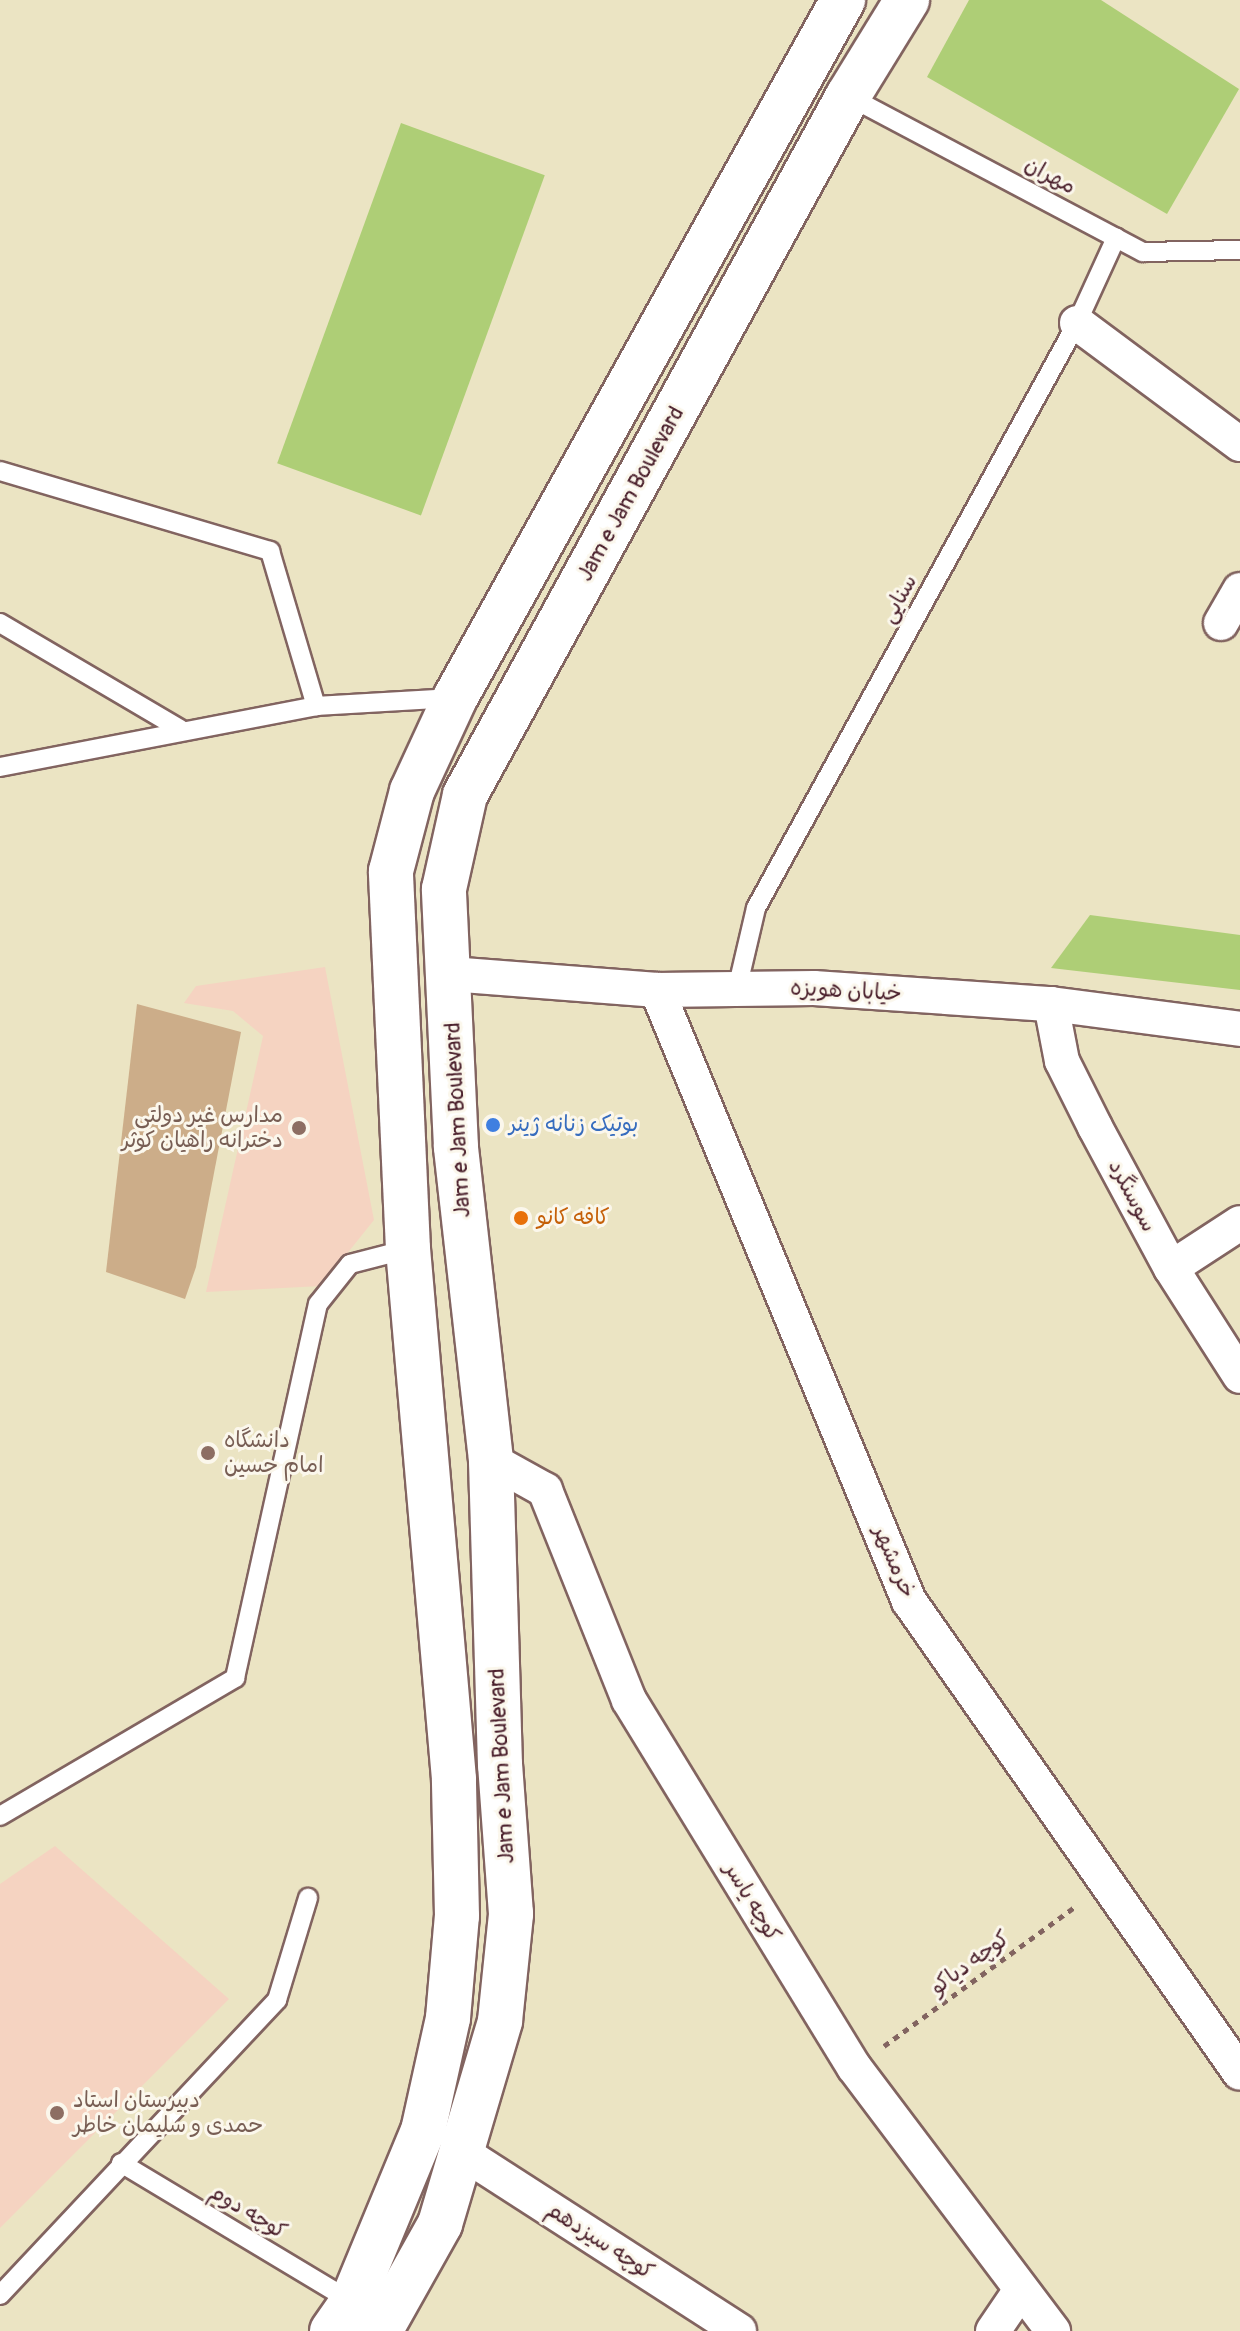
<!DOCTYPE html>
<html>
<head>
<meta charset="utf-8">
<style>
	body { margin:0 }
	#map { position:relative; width:1240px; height:2331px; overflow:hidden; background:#ebe4c3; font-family:Pangolin,"Playpen Sans Arabic",sans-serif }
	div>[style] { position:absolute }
	.built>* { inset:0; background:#f5d3c1 }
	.green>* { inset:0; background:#aece76; transform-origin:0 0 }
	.building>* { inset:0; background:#ccad89 }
	.path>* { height:5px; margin-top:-2.5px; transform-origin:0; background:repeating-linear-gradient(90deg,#826460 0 6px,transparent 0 12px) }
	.roads { filter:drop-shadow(2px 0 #826460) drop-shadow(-2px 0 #826460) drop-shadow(0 2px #826460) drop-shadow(0 -2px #826460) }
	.lane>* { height:18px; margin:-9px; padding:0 9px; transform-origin:9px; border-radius:9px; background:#fff }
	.street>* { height:34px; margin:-17px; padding:0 17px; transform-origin:17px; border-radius:17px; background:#fff }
	.secondary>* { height:44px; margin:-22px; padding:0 22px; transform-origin:22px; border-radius:22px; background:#fff }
	.dots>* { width:22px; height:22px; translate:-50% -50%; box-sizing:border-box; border:4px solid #fbf7ec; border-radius:50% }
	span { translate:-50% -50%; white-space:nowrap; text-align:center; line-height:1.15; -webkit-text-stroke:6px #fbf7ec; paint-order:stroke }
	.street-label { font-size:22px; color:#4a1f2b }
	.education-label { font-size:22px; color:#785e54 }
	.right { translate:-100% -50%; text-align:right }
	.left { translate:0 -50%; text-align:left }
	.shop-label { font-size:22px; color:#366cbe }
	.food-label { font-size:22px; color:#c56008 }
</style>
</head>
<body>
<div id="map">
	<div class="built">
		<i style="clip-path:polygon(325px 967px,374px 1220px,321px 1286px,206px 1292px,263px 1036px,233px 1011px,184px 1003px,196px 986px)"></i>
		<i style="clip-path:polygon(55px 1846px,229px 1999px,0 2228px,0 1884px)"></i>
	</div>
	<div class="green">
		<i style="clip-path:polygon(969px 0,1101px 0,1239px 89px,1167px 214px,927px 77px)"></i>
		<i style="left:401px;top:123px;width:153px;height:362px;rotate:20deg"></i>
		<i style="clip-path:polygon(1090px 915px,1240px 935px,1240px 990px,1051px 968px)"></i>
	</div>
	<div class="building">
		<i style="clip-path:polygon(137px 1004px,241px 1032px,196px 1267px,185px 1299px,106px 1272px)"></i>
	</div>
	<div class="path">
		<i style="left:884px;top:2046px;width:238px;rotate:-36.1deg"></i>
	</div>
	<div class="roads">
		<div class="lane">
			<i style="left:848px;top:96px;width:334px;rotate:27.9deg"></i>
			<i style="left:1143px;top:252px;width:97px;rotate:-1.2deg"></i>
			<i style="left:0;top:471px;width:282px;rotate:16.5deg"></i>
			<i style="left:270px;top:551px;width:162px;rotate:73.5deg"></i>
			<i style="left:0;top:623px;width:209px;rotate:30.5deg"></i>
			<i style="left:0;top:767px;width:322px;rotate:-10.9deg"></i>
			<i style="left:316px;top:706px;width:137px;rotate:-3.3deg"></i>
			<i style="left:737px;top:989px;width:83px;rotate:-76.8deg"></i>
			<i style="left:756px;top:908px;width:667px;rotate:-61.25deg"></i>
			<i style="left:1077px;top:323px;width:94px;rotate:-65.4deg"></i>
			<i style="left:0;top:1816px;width:273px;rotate:-30.4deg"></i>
			<i style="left:235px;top:1678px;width:383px;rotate:-77.5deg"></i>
			<i style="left:318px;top:1304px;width:51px;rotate:-51.3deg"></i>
			<i style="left:350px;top:1264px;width:60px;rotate:-14.5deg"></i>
			<i style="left:121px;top:2163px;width:270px;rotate:31deg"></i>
			<i style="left:0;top:2295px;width:405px;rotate:-46.8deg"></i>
			<i style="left:277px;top:2000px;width:107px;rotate:-73.1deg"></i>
		</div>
		<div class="street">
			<i style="left:1077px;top:323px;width:203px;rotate:36.6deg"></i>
			<i style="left:1221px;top:623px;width:38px;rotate:-60deg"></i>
			<i style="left:450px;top:974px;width:208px;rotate:4.4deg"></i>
			<i style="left:657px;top:990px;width:157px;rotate:-0.7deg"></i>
			<i style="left:814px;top:988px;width:238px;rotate:3.9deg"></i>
			<i style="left:1051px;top:1004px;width:191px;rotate:7.5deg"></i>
			<i style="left:657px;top:990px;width:661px;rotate:67.59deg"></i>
			<i style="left:909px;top:1601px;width:576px;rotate:54.96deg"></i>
			<i style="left:1051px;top:1004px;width:58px;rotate:79.1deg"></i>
			<i style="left:1062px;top:1061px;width:74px;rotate:63.4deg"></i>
			<i style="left:1095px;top:1127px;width:160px;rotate:61.7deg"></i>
			<i style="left:1171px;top:1268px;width:128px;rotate:57.4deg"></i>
			<i style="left:1171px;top:1268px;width:82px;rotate:-33.1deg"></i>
			<i style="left:491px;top:1460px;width:62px;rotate:29.1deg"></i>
			<i style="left:545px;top:1490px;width:226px;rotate:68.2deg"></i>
			<i style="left:629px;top:1700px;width:430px;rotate:58.5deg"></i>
			<i style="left:854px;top:2067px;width:331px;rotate:53deg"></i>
			<i style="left:460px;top:2151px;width:332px;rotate:32.8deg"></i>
			<i style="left:993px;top:2331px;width:50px;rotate:-55.7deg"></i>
		</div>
		<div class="secondary">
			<i style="left:332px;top:2331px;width:35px;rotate:-55deg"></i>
			<i style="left:352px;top:2302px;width:185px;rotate:-67.5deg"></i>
			<i style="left:423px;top:2131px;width:116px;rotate:-77.5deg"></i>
			<i style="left:448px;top:2018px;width:102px;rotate:-85deg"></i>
			<i style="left:457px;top:1916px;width:137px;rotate:-91.3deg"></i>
			<i style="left:454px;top:1779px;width:532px;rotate:-94.96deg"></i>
			<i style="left:408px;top:1249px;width:378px;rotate:-92.6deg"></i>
			<i style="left:391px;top:871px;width:83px;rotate:-75.3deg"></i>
			<i style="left:412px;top:791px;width:102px;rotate:-65.2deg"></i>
			<i style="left:455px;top:698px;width:799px;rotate:-60.93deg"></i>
			<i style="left:380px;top:2331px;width:123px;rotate:-60.7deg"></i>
			<i style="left:440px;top:2224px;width:212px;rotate:-73.5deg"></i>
			<i style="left:500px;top:2021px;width:108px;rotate:-84.1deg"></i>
			<i style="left:511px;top:1914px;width:149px;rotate:-94.2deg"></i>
			<i style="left:500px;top:1765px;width:305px;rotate:-91.7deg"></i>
			<i style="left:491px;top:1460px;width:315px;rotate:-96.4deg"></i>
			<i style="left:456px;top:1147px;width:258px;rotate:-92.7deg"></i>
			<i style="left:444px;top:889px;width:96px;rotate:-77.4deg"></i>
			<i style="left:465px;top:795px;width:797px;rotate:-61.28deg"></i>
			<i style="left:848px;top:96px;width:113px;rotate:-58.4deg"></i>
		</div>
	</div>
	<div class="dots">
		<i style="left:493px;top:1125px;background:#3f7fe0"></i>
		<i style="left:299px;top:1128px;background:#8d6e63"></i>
		<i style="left:521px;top:1218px;background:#e8710a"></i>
		<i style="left:208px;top:1453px;background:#8d6e63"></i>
		<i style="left:57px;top:2113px;background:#8d6e63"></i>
	</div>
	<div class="street-label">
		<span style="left:1050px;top:176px;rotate:28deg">مهران</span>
		<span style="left:631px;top:494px;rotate:-61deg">Jam e Jam Boulevard</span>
		<span style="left:899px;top:599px;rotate:-61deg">سنایی</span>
		<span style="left:846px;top:991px;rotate:3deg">خیابان هویزه</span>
		<span style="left:458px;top:1120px;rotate:-93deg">Jam e Jam Boulevard</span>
		<span style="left:1132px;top:1196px;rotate:62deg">سوسنگرد</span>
		<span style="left:894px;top:1562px;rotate:67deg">خرمشهر</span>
		<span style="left:502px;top:1766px;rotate:-93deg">Jam e Jam Boulevard</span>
		<span style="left:752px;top:1902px;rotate:59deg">کوچه یاسر</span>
		<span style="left:970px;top:1963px;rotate:-36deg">کوچه دیاکو</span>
		<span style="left:248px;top:2212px;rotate:31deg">کوچه دوم</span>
		<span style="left:600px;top:2241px;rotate:33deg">کوچه سیزدهم</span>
	</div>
	<div class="education-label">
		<span class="right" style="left:283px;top:1128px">مدارس غیر دولتی<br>دخترانه راهیان کوثر</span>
		<span class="left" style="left:224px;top:1453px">دانشگاه<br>امام حسین</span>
		<span class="left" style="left:73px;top:2113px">دبیرستان استاد<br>حمدی و سلیمان خاطر</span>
	</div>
	<div class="shop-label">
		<span class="left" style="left:509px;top:1125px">بوتیک زنانه ژینر</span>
	</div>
	<div class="food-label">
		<span class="left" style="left:537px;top:1218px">کافه کانو</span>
	</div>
</div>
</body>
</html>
